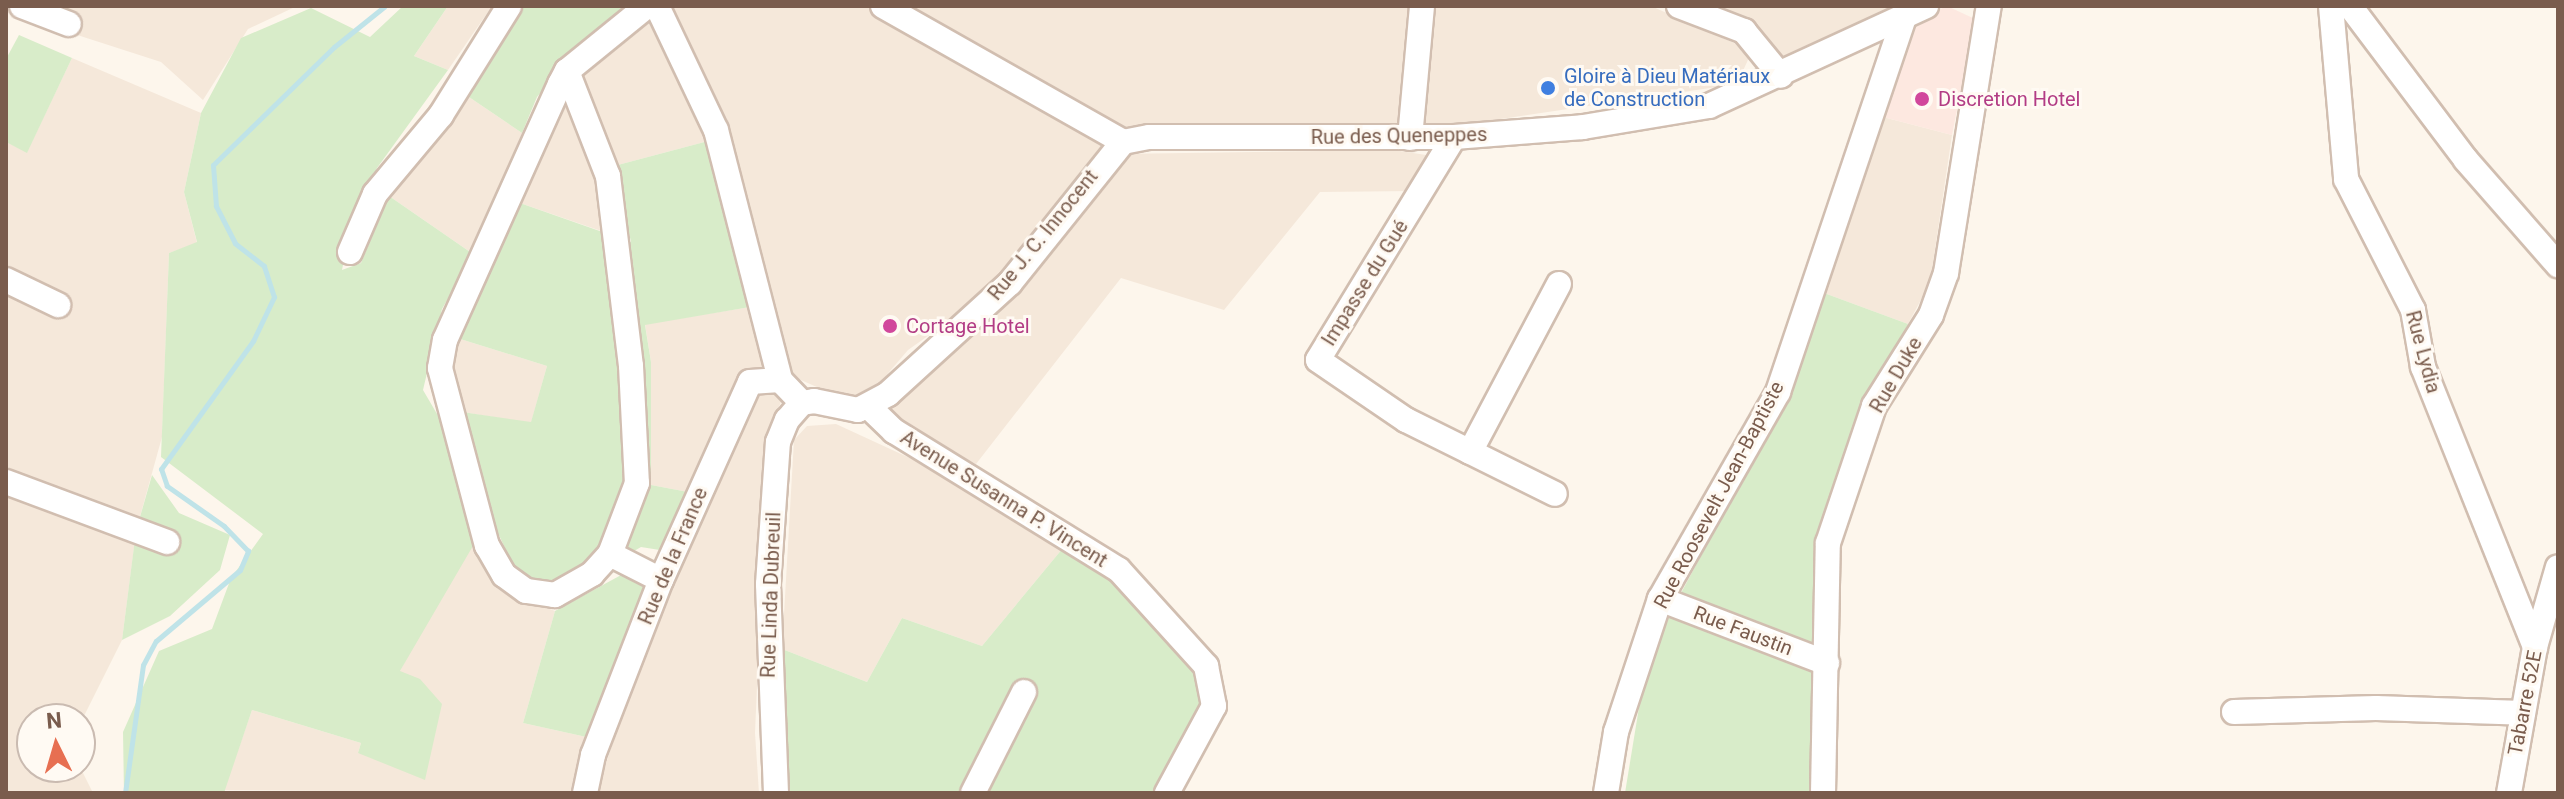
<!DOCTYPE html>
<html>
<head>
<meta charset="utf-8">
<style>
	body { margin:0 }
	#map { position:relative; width:2564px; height:799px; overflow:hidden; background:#fdf6ec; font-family:Roboto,sans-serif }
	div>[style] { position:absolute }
	.residential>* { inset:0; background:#f5e8da }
	.commercial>* { inset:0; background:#fde8e0 }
	.green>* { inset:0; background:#d8ecc9 }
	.stream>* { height:5px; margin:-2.5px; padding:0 2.5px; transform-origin:2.5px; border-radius:2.5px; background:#bfe3e8 }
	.roads { filter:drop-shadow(2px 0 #d1beb0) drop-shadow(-2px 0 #d1beb0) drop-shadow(0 2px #d1beb0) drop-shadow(0 -2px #d1beb0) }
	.minor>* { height:24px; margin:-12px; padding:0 12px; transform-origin:12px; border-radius:12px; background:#fff }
	.dots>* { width:22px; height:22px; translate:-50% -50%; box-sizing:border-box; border:4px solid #fffaf3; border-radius:50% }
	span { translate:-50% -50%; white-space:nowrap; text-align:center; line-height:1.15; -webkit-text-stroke:6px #fffaf3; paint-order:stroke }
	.shop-label { font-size:20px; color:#366cbe }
	.left { translate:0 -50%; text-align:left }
	.hotel-label { font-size:20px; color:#b23c85 }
	.street-label { font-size:20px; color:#7a5c4d }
	.frame { position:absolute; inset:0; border:8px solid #7a5c4d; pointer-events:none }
	.north { position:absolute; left:16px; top:703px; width:80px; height:80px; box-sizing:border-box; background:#fffaf3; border:2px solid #cabbb1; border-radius:50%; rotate:355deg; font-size:22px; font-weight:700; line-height:32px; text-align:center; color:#7a5c4d }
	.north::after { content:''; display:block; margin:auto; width:28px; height:36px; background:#e76f51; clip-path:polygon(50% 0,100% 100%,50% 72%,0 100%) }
</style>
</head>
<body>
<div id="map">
	<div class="residential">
		<i style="clip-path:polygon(6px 6px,297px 6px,248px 29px,203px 100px,161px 62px,6px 12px)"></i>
		<i style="clip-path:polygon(448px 6px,492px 6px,448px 70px,414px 56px)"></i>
		<i style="clip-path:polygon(665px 6px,1651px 6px,1752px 51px,1737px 84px,1426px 130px,1114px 136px,1003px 283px,908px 350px,860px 406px,785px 373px)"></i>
		<i style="clip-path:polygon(1700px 6px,1898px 6px,1787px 67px)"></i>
		<i style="clip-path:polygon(654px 14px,712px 140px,614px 166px,578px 70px)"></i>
		<i style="clip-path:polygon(72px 58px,201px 113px,184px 192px,197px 243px,169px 253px,162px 437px,136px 531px,6px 478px,6px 142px,27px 152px)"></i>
		<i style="clip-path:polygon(570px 86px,604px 178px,607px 233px,517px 202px)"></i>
		<i style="clip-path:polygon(466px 95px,522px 133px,473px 254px,389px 196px)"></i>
		<i style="clip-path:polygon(1883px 117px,1952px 135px,1930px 283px,1908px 324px,1824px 293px)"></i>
		<i style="clip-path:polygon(1393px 150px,1433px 156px,1413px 191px,1320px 192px,1224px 310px,1121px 278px,976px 464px,878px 413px,1018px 293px,1116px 154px)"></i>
		<i style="clip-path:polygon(750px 307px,773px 375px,747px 376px,688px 492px,651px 485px,651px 362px,645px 324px)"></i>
		<i style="clip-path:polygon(457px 338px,547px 366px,531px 423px,462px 412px,449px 369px)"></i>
		<i style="clip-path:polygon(759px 391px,784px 396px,768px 429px,755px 733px,759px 793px,596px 793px,667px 583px)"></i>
		<i style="clip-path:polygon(836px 424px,990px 495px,1063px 548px,982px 646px,902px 618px,867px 682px,782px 649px,794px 440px,807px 426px)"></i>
		<i style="clip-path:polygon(8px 494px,135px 540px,122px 640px,80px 724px,80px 719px,32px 719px,32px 767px,80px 767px,93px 793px,6px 793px)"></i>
		<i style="clip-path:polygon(472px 546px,509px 593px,555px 611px,523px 723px,591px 738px,578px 793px,224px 790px,252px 710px,361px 743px,358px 753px,423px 626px)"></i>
	</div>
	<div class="commercial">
		<i style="clip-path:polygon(1947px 6px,1975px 19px,1952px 135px,1883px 117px,1918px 19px)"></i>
	</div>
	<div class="green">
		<i style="clip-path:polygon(403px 6px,448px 6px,414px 56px,448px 70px,377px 168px,349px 234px,342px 270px,361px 263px,389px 196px,473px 254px,442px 309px,423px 390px,464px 460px,477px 539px,400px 671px,420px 679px,442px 704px,425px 780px,358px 753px,361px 743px,252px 710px,224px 793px,124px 793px,123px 732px,159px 651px,212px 629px,231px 578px,263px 534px,161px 457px,169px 253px,197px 242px,184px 192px,201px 113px,241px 38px,311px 8px,370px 37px)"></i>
		<i style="clip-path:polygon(518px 6px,639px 6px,569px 58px,537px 97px,522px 133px,466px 95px)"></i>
		<i style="clip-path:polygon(19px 35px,72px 58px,27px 153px,6px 142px,6px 59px)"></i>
		<i style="clip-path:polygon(712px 140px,723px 209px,750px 307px,645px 325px,651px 362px,651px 485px,688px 492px,666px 551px,641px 547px,555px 597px,526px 592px,496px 529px,462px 412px,531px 422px,547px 366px,457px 338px,517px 202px,631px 242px,614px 166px)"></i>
		<i style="clip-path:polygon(1824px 293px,1908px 324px,1869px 404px,1816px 651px,1681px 593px,1789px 393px)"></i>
		<i style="clip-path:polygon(152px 475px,179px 513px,230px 535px,220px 570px,170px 616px,122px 640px,136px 531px)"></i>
		<i style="clip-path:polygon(1063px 548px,1112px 577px,1196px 672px,1201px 711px,1156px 793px,786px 793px,782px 649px,867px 682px,902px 618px,982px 646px)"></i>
		<i style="clip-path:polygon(623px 574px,648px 585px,591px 738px,523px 723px,555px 611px)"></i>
		<i style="clip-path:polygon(1671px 612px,1818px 667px,1817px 793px,1625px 793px,1642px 689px)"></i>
	</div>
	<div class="stream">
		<i style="left:125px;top:793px;width:129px;rotate:-82deg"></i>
		<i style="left:143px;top:665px;width:27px;rotate:-62deg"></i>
		<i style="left:156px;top:641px;width:110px;rotate:-40.2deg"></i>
		<i style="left:240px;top:570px;width:21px;rotate:-67deg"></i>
		<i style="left:248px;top:551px;width:35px;rotate:-134deg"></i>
		<i style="left:224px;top:526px;width:70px;rotate:-144.9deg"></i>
		<i style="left:167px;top:486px;width:18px;rotate:-109deg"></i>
		<i style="left:161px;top:469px;width:158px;rotate:-54.3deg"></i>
		<i style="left:253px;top:341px;width:49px;rotate:-64.5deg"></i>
		<i style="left:274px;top:297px;width:33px;rotate:-108deg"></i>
		<i style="left:264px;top:266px;width:37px;rotate:-142deg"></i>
		<i style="left:235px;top:243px;width:42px;rotate:-117.2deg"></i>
		<i style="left:216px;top:206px;width:41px;rotate:-94.2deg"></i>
		<i style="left:213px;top:165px;width:169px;rotate:-44.3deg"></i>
		<i style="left:334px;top:47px;width:65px;rotate:-38.8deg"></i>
	</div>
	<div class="roads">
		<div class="minor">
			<i style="left:22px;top:6px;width:50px;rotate:21deg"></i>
			<i style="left:657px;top:6px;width:137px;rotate:64.6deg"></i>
			<i style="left:716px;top:130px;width:258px;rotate:75.6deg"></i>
			<i style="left:883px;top:6px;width:276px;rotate:29.5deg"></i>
			<i style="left:1123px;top:142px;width:26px;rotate:-11deg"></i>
			<i style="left:1149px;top:137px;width:305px"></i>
			<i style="left:1454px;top:137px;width:129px;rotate:-4.4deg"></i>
			<i style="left:1583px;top:127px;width:128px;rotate:-9.5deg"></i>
			<i style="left:1709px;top:106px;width:239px;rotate:-24.7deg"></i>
			<i style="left:1679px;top:6px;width:70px;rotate:21deg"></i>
			<i style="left:1744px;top:31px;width:58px;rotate:50.6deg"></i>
			<i style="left:2331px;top:6px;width:174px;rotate:85deg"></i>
			<i style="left:2346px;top:179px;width:147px;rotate:62.9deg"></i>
			<i style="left:2413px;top:310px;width:58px;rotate:80deg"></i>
			<i style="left:2423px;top:367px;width:302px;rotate:68.2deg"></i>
			<i style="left:2350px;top:6px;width:193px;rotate:53deg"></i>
			<i style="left:2466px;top:160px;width:140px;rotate:48.8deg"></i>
			<i style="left:567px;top:71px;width:113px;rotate:68.7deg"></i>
			<i style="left:608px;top:176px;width:191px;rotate:83.1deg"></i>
			<i style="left:631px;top:366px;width:117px;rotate:87.1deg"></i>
			<i style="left:637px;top:483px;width:76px;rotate:110.8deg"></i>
			<i style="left:610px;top:554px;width:27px;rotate:132deg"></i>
			<i style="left:592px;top:574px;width:43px;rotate:150.4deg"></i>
			<i style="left:555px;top:595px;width:29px;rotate:-172deg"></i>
			<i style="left:526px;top:591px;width:27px;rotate:-144deg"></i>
			<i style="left:504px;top:575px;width:34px;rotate:-120deg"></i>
			<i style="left:487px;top:546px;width:184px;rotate:-104.8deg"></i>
			<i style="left:440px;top:368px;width:28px;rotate:-80deg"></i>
			<i style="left:445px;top:340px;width:281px;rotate:-65.8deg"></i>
			<i style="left:560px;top:84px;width:15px;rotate:-62deg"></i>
			<i style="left:567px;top:71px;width:103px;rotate:-39.1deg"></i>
			<i style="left:1454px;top:137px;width:261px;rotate:121.4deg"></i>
			<i style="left:1318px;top:360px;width:107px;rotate:34.3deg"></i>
			<i style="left:1406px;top:420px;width:166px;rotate:26.4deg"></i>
			<i style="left:1410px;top:138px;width:133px;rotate:-84.8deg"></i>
			<i style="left:350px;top:252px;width:63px;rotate:-66.7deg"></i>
			<i style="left:375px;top:194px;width:103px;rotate:-50.1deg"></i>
			<i style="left:441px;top:115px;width:128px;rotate:-58deg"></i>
			<i style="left:6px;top:280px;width:58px;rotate:25.7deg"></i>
			<i style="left:802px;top:403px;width:12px;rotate:-9deg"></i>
			<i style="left:814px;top:401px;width:45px;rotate:11.6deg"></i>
			<i style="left:858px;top:410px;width:34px;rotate:-28deg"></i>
			<i style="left:888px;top:394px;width:165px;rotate:-42.3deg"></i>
			<i style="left:1010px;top:283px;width:181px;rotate:-51.3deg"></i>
			<i style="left:869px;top:407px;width:35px;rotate:44deg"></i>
			<i style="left:894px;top:431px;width:264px;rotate:31.7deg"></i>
			<i style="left:1119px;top:570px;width:130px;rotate:47.8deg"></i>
			<i style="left:1206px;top:666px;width:41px;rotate:78.7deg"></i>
			<i style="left:1214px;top:706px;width:99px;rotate:118.4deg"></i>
			<i style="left:1470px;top:452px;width:190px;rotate:-62.1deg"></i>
			<i style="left:6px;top:482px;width:172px;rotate:20.4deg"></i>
			<i style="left:610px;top:554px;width:57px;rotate:27deg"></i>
			<i style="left:1660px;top:599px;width:179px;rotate:21deg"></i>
			<i style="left:2234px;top:712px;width:142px;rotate:-1.6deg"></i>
			<i style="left:2376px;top:708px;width:147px;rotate:1.9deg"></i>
			<i style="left:585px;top:793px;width:39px;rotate:-78deg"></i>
			<i style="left:593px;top:755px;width:188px;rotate:-68.8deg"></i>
			<i style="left:661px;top:580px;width:217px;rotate:-65.8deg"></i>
			<i style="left:750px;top:382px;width:30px;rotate:-4deg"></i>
			<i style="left:780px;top:380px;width:32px;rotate:46deg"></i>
			<i style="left:776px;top:793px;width:209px;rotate:-92.2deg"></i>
			<i style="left:768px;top:584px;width:142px;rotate:-86deg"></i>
			<i style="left:778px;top:442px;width:24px;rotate:-68deg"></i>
			<i style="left:787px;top:420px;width:23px;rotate:-49deg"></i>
			<i style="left:973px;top:793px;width:113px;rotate:-63.2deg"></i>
			<i style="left:1606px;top:793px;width:62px;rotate:-80.7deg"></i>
			<i style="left:1616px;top:732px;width:140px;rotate:-71.7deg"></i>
			<i style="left:1660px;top:599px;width:238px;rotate:-60.3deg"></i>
			<i style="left:1778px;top:392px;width:395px;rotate:-71.4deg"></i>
			<i style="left:1823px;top:793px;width:250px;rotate:-88.9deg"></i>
			<i style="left:1828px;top:543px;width:145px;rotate:-71.4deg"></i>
			<i style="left:1874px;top:406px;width:107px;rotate:-57.9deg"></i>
			<i style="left:1931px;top:315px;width:45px;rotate:-70.3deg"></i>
			<i style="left:1946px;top:273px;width:270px;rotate:-80.9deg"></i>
			<i style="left:2509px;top:793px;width:148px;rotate:-79.9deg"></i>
			<i style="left:2535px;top:647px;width:83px;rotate:-74deg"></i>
		</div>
	</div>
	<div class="dots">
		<i style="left:1548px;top:88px;background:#3f7fe0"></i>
		<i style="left:1922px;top:99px;background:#d1479c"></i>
		<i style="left:890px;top:326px;background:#d1479c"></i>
	</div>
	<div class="shop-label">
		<span class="left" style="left:1564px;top:88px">Gloire à Dieu Matériaux<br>de Construction</span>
	</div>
	<div class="hotel-label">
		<span class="left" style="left:1938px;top:99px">Discretion Hotel</span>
		<span class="left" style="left:906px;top:326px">Cortage Hotel</span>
	</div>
	<div class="street-label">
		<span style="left:1399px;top:136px;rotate:-1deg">Rue des Queneppes</span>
		<span style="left:1043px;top:235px;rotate:-51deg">Rue J. C. Innocent</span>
		<span style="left:1365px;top:283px;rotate:-58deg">Impasse du Gué</span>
		<span style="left:2423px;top:352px;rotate:75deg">Rue Lydia</span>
		<span style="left:1896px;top:375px;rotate:-60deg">Rue Duke</span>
		<span style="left:1719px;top:495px;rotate:-62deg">Rue Roosevelt Jean-Baptiste</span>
		<span style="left:1004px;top:499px;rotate:32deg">Avenue Susanna P. Vincent</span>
		<span style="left:673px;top:556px;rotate:-67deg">Rue de la France</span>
		<span style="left:771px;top:595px;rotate:-88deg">Rue Linda Dubreuil</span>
		<span style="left:1743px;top:631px;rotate:21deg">Rue Faustin</span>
		<span style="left:2525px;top:703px;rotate:-79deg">Tabarre 52E</span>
	</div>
	<div class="frame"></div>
	<div class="north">N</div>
</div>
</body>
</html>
